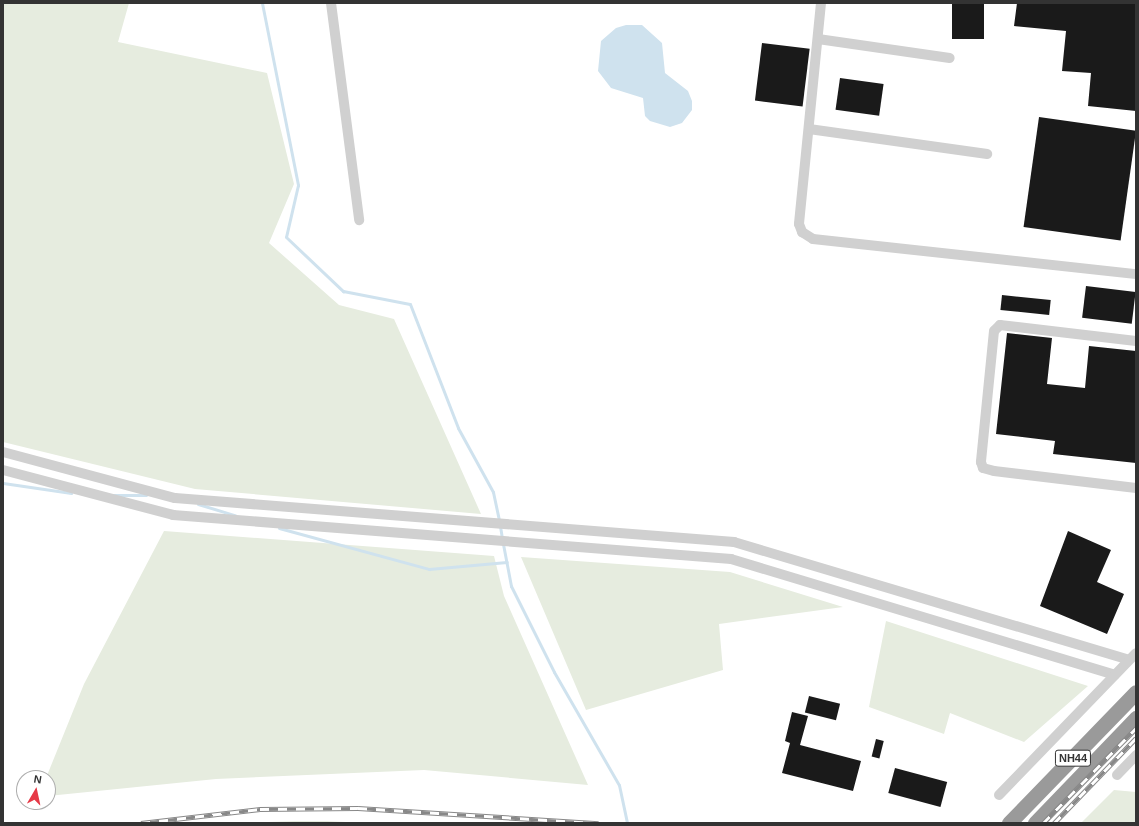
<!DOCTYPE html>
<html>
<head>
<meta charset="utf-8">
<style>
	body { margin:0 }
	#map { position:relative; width:1139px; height:826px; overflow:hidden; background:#fff; font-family:Helvetica,sans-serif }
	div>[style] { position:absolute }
	.green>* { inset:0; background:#e6ecdf }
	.water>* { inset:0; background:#cfe2ee }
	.stream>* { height:3px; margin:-1.5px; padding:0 1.5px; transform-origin:1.5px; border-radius:1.5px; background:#cfe2ee }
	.building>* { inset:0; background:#1a1a1a; transform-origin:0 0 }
	.minor>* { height:10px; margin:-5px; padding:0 5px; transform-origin:5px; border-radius:5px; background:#d0d0d0 }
	.highway>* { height:15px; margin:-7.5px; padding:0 7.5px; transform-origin:7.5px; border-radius:7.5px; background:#9a9a9a }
	.rail>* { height:4.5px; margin-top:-2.25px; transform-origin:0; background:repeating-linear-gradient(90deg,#fff 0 9px,#888 0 18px); box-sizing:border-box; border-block:1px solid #888 }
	span { translate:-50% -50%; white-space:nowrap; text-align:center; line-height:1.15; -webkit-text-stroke:4px #fff; paint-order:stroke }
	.shield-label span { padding:1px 3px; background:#fff; border:1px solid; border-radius:3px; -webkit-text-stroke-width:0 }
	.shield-label { font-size:11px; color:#333; font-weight:700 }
	.frame { position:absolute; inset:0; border:4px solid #333; pointer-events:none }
	.north { position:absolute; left:16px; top:770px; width:40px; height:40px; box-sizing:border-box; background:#fff; border:1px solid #adadad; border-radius:50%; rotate:9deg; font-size:11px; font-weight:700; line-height:16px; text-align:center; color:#333 }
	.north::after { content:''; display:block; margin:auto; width:14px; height:18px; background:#e63946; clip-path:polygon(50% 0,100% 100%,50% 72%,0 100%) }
</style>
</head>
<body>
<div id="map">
	<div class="green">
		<i style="clip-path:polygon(3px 3px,129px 3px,118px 42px,267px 73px,294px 184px,269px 243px,339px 305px,394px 319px,481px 514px,195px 489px,3px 442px)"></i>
		<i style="clip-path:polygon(164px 531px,494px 556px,504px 596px,588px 785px,424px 770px,216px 779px,48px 796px,46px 778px,84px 684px)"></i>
		<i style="clip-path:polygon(521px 557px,730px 572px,843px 607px,719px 624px,723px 670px,586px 710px)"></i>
		<i style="clip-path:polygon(886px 621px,1088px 686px,1024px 742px,950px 713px,944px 734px,869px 707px)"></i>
		<i style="clip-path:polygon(1114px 790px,1136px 792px,1136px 823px,1081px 823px)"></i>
		<i style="clip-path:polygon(295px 821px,327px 821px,365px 823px,239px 823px)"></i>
	</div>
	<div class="water">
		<i style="clip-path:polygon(626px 25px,642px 25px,662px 43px,665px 73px,688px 91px,692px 101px,692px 110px,682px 123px,670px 127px,650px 121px,645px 116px,643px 98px,611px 88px,598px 71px,601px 41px,616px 28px)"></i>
	</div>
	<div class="stream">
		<i style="left:262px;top:3px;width:186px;rotate:78.8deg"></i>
		<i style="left:298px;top:185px;width:53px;rotate:103deg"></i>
		<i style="left:286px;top:237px;width:79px;rotate:43.5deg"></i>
		<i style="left:343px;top:291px;width:68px;rotate:11deg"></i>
		<i style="left:410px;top:304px;width:133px;rotate:68.8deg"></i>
		<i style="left:458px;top:428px;width:73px;rotate:61.3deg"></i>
		<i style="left:493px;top:492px;width:30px;rotate:78deg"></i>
		<i style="left:3px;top:483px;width:69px;rotate:8.4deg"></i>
		<i style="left:112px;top:495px;width:34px"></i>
		<i style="left:198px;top:504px;width:39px;rotate:17deg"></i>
		<i style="left:500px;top:526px;width:12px;rotate:81deg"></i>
		<i style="left:279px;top:528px;width:156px;rotate:15.3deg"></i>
		<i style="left:429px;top:569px;width:78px;rotate:-5.1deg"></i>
		<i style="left:503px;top:544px;width:43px;rotate:79.2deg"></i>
		<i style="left:511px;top:586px;width:96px;rotate:63.4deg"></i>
		<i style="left:554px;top:672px;width:130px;rotate:60.1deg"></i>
		<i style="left:619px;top:785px;width:39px;rotate:78deg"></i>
	</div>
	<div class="building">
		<i style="left:952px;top:3px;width:32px;height:36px"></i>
		<i style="clip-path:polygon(1017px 3px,1136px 3px,1136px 111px,1088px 106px,1091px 73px,1062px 71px,1066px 31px,1014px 26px)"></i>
		<i style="left:762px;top:43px;width:48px;height:58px;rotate:7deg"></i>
		<i style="left:840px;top:78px;width:44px;height:32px;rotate:8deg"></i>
		<i style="left:1039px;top:117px;width:98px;height:111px;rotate:8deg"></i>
		<i style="left:1086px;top:286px;width:50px;height:32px;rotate:7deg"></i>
		<i style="left:1002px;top:295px;width:49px;height:15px;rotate:6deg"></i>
		<i style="clip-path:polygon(1007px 333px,1052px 338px,1047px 384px,1085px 388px,1089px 346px,1136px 351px,1136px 463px,1053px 454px,1055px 441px,996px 434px)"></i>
		<i style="clip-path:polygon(1068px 531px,1111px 550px,1097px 582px,1124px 594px,1107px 634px,1040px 606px)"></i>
		<i style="left:809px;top:696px;width:32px;height:17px;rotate:14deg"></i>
		<i style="clip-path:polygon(792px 712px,808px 716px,800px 745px,861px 761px,853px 791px,782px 773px,790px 743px,785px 741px)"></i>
		<i style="left:876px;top:739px;width:8px;height:18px;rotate:14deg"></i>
		<i style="left:895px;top:768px;width:54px;height:26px;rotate:15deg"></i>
	</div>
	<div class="minor">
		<i style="left:331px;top:3px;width:219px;rotate:82.6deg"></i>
		<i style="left:821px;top:3px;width:222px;rotate:95.7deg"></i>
		<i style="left:799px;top:224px;width:9px;rotate:69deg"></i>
		<i style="left:802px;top:232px;width:13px;rotate:32deg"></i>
		<i style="left:813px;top:239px;width:325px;rotate:6.2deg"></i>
		<i style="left:818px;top:39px;width:133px;rotate:8.2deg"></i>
		<i style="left:809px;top:129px;width:180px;rotate:8deg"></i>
		<i style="left:1136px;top:341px;width:137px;rotate:-173.3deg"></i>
		<i style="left:1000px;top:325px;width:8px;rotate:135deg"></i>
		<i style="left:994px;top:331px;width:132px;rotate:95.7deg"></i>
		<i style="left:981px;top:462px;width:6px;rotate:72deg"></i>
		<i style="left:983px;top:468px;width:11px;rotate:15deg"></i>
		<i style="left:994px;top:471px;width:143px;rotate:6.8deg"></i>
		<i style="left:3px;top:452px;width:178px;rotate:15deg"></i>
		<i style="left:175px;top:498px;width:561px;rotate:4.5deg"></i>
		<i style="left:734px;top:542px;width:412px;rotate:16.6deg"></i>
		<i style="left:3px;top:470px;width:176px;rotate:14.8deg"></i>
		<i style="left:173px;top:515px;width:560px;rotate:4.51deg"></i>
		<i style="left:731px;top:559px;width:401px;rotate:16.8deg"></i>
		<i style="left:1117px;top:775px;width:28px;rotate:-46deg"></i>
		<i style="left:999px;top:795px;width:197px;rotate:-46deg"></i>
	</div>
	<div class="highway">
		<i style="left:1009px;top:823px;width:182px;rotate:-45.9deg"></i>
		<i style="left:1035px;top:823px;width:146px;rotate:-46.1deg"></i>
	</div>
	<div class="rail">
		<i style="left:141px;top:823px;width:120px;rotate:-6.7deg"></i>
		<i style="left:260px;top:809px;width:98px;rotate:-0.6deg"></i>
		<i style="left:358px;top:808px;width:241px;rotate:3.6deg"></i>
		<i style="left:1043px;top:823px;width:133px;rotate:-45.6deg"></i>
		<i style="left:1054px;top:823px;width:118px;rotate:-46deg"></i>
	</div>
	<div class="shield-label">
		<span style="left:1073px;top:758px">NH44</span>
	</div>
	<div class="frame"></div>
	<div class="north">N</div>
</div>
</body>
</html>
